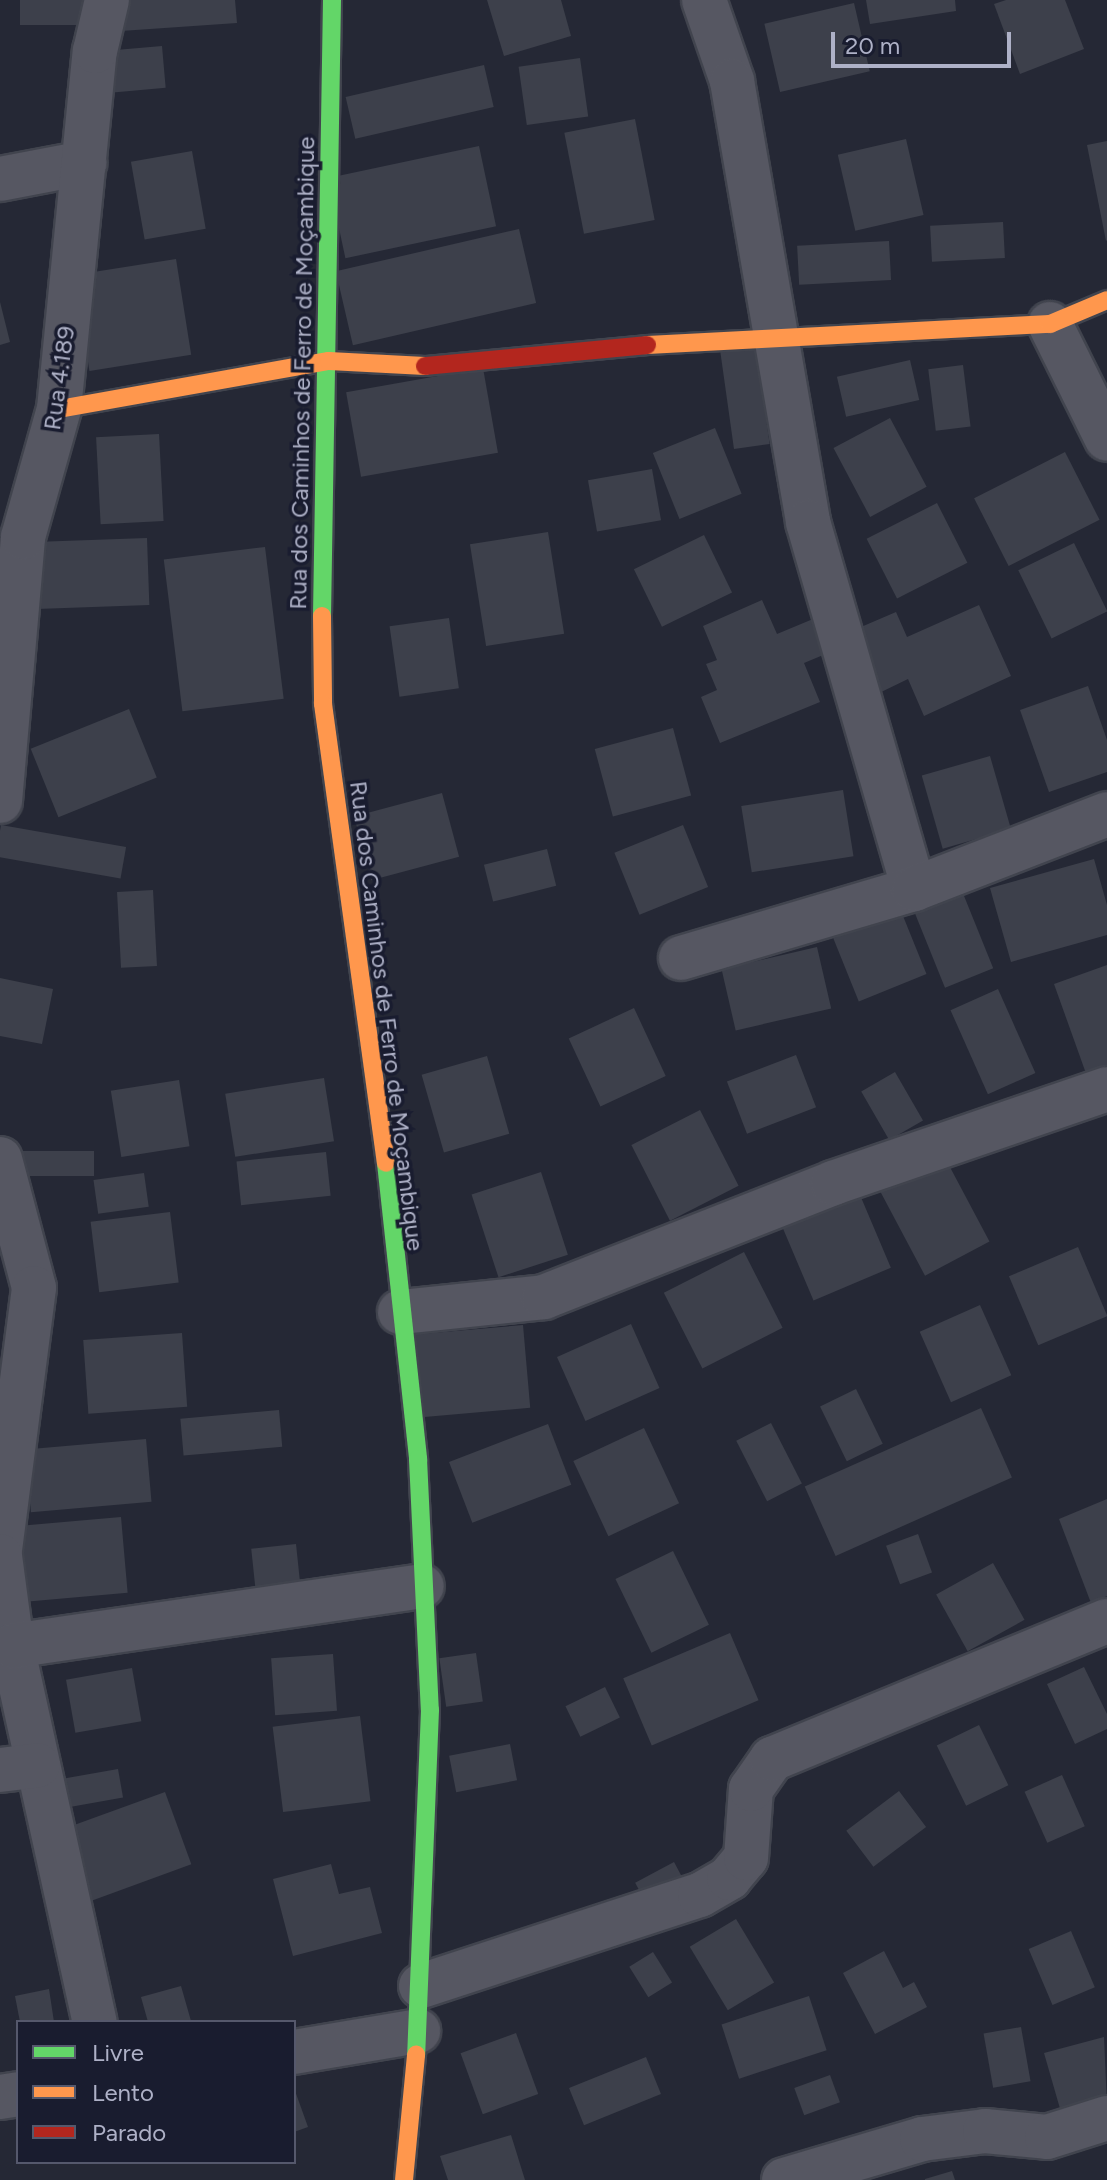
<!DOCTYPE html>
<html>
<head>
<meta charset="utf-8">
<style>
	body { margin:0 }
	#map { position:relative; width:1107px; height:2180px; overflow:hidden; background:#252835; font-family:Figtree,sans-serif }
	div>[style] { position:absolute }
	.building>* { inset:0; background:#3d404b; transform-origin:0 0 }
	.roads { filter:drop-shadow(2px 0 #41444e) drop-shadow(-2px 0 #41444e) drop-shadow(0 2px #41444e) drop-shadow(0 -2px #41444e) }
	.street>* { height:44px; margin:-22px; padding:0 22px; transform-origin:22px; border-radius:22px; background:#565762 }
	.fast>* { height:18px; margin:-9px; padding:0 9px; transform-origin:9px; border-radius:9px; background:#63d668 }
	.slow>* { height:18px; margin:-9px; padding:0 9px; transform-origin:9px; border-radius:9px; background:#ff974d }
	.jam>* { height:18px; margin:-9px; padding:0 9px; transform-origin:9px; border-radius:9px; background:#b3261e }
	span { translate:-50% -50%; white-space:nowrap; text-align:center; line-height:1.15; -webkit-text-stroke:7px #191c2f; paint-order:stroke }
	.street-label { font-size:24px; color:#aeb1c7 }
	.legend { position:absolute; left:16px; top:2020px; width:280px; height:144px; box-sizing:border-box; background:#191c2f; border:2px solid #55586c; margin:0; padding:10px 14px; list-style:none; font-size:24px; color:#aeb1c7 }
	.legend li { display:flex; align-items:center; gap:16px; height:40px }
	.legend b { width:40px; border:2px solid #55586c }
	.scale { position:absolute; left:831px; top:32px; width:180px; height:36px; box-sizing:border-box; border:4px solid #aeb1c7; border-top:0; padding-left:10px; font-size:24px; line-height:28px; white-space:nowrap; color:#aeb1c7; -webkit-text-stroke:6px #191c2f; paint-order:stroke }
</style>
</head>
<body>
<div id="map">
	<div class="building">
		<i style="left:20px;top:0;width:64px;height:25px"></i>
		<i style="clip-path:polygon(119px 0,235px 0,237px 23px,121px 31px)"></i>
		<i style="clip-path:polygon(487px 0,561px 0,571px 36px,504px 56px)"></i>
		<i style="clip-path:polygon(866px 0,955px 0,956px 11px,870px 24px)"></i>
		<i style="clip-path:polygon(1006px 0,1065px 0,1084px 49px,1020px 74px,994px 4px)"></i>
		<i style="left:854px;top:3px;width:70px;height:92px;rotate:77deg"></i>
		<i style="left:162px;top:46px;width:42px;height:61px;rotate:85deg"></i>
		<i style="left:580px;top:58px;width:59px;height:62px;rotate:82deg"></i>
		<i style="left:484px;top:65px;width:43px;height:142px;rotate:77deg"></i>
		<i style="left:635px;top:119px;width:103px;height:72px;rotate:79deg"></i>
		<i style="left:906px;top:139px;width:78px;height:70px;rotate:77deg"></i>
		<i style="clip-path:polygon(1107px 141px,1107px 240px,1106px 241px,1087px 145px)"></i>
		<i style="left:479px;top:146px;width:82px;height:154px;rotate:78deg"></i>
		<i style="left:192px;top:151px;width:79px;height:62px;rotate:80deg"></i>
		<i style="left:1003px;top:222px;width:36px;height:73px;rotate:87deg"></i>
		<i style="left:519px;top:229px;width:76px;height:188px;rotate:77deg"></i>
		<i style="left:889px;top:241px;width:39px;height:92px;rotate:87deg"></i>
		<i style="left:176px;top:259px;width:97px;height:103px;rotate:81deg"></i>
		<i style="clip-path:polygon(0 302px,10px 342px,0 345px)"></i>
		<i style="left:756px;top:347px;width:98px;height:36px;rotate:82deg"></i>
		<i style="left:910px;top:360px;width:41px;height:75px;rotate:77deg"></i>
		<i style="left:963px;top:365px;width:62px;height:35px;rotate:83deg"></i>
		<i style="left:483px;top:368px;width:86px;height:139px;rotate:80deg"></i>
		<i style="left:890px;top:418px;width:78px;height:64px;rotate:62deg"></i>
		<i style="left:715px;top:428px;width:71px;height:67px;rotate:68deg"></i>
		<i style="left:159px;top:434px;width:87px;height:63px;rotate:87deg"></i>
		<i style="left:1065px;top:452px;width:76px;height:102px;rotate:63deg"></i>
		<i style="left:652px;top:469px;width:52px;height:65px;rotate:80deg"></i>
		<i style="left:937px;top:503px;width:67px;height:79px;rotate:63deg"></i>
		<i style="left:548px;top:532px;width:103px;height:79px;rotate:81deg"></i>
		<i style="left:704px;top:535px;width:64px;height:78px;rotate:64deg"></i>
		<i style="left:147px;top:538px;width:67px;height:120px;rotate:88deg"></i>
		<i style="left:1074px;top:543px;width:76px;height:62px;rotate:64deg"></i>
		<i style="left:265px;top:547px;width:153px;height:102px;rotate:83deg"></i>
		<i style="clip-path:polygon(762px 600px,777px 634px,813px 619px,828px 653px,804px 663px,820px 702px,720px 743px,701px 697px,717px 690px,706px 664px,717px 660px,703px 626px)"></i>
		<i style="clip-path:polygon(979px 605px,1011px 676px,924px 716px,908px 679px,875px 695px,847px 633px,896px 612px,907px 637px)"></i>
		<i style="left:449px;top:618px;width:71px;height:60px;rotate:82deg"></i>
		<i style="clip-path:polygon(1088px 686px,1107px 740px,1107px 772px,1049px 792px,1020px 710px)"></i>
		<i style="left:129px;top:709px;width:74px;height:106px;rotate:68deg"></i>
		<i style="left:673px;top:728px;width:70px;height:81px;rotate:75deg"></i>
		<i style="left:990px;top:756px;width:76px;height:71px;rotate:74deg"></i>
		<i style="left:843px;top:790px;width:67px;height:103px;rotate:81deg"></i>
		<i style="left:442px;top:793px;width:66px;height:91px;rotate:75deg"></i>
		<i style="left:1px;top:825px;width:127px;height:32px;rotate:10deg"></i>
		<i style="left:683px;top:825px;width:67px;height:74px;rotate:68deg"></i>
		<i style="left:547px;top:849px;width:38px;height:65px;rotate:76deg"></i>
		<i style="clip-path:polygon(1094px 859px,1107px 905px,1107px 935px,1011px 962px,990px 888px)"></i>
		<i style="left:958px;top:881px;width:94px;height:52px;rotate:68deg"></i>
		<i style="left:153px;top:890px;width:76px;height:36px;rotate:87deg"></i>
		<i style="left:901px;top:911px;width:68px;height:73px;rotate:68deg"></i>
		<i style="left:817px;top:947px;width:63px;height:98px;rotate:77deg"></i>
		<i style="clip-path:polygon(1107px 965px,1107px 1072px,1088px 1079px,1054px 984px)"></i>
		<i style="clip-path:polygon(0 978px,53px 989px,42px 1044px,0 1036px)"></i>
		<i style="left:998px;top:989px;width:92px;height:52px;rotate:66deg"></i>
		<i style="left:634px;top:1008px;width:75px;height:72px;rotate:65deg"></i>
		<i style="left:796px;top:1055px;width:56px;height:74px;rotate:69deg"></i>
		<i style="left:487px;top:1056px;width:81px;height:68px;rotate:74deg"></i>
		<i style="left:895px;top:1072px;width:56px;height:39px;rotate:60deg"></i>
		<i style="left:324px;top:1078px;width:64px;height:100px;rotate:81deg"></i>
		<i style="left:179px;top:1080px;width:67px;height:69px;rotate:81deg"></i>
		<i style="left:700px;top:1110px;width:85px;height:77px;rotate:63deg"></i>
		<i style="left:94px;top:1151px;width:25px;height:72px;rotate:90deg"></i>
		<i style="left:326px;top:1152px;width:44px;height:90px;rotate:84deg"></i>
		<i style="left:943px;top:1154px;width:99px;height:73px;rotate:62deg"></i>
		<i style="left:541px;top:1172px;width:87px;height:73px;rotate:72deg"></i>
		<i style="left:144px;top:1173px;width:34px;height:51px;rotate:82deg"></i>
		<i style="left:860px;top:1195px;width:79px;height:84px;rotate:67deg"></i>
		<i style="left:170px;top:1212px;width:71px;height:80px;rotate:83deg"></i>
		<i style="left:1078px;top:1247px;width:75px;height:75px;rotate:67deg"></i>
		<i style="left:744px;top:1252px;width:85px;height:90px;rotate:63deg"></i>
		<i style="left:980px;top:1305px;width:77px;height:66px;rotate:66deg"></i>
		<i style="left:631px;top:1324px;width:70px;height:81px;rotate:66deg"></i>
		<i style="left:523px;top:1325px;width:83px;height:112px;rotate:85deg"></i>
		<i style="left:182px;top:1333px;width:74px;height:99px;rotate:86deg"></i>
		<i style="left:856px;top:1389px;width:61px;height:40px;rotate:64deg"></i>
		<i style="left:981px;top:1408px;width:76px;height:193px;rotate:66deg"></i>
		<i style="left:279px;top:1410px;width:37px;height:99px;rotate:85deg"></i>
		<i style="left:771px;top:1423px;width:68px;height:39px;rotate:63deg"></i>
		<i style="left:548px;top:1424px;width:65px;height:106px;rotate:69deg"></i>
		<i style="left:644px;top:1428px;width:83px;height:78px;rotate:65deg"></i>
		<i style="left:146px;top:1439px;width:63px;height:121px;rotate:85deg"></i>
		<i style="clip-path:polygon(1107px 1499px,1107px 1596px,1091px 1603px,1059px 1519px)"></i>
		<i style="left:121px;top:1517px;width:76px;height:111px;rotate:85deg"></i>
		<i style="left:918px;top:1534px;width:41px;height:34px;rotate:70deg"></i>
		<i style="left:296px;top:1544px;width:54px;height:45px;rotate:84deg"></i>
		<i style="left:673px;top:1551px;width:82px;height:64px;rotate:64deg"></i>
		<i style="left:993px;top:1563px;width:65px;height:65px;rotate:61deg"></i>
		<i style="left:730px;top:1633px;width:73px;height:116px;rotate:67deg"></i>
		<i style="left:476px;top:1653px;width:49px;height:37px;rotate:82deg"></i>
		<i style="left:333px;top:1654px;width:57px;height:62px;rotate:86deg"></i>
		<i style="clip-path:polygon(1084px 1667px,1107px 1714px,1107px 1729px,1075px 1744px,1047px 1684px)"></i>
		<i style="left:132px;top:1668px;width:54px;height:67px;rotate:80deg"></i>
		<i style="left:605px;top:1687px;width:34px;height:44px;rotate:64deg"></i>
		<i style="left:360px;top:1716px;width:86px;height:88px;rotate:83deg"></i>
		<i style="left:979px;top:1725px;width:67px;height:47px;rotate:64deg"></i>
		<i style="left:510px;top:1744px;width:37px;height:62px;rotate:79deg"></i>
		<i style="left:118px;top:1769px;width:29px;height:64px;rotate:80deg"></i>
		<i style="left:1062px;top:1775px;width:56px;height:41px;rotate:66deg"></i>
		<i style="left:899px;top:1791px;width:45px;height:66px;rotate:53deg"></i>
		<i style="left:165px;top:1792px;width:77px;height:112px;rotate:70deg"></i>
		<i style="left:674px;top:1862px;width:27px;height:44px;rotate:62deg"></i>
		<i style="clip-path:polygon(331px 1864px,339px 1894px,370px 1887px,382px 1933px,293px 1956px,273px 1879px)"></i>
		<i style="left:736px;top:1919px;width:74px;height:54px;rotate:59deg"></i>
		<i style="left:1071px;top:1931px;width:61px;height:46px;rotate:67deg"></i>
		<i style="clip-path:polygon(884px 1951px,903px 1988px,914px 1982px,927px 2007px,875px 2034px,843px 1973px)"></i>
		<i style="left:653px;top:1952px;width:36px;height:28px;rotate:58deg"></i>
		<i style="clip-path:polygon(181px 1986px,191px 2021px,148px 2022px,141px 1997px)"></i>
		<i style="clip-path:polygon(49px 1989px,54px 2022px,20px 2022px,15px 1996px)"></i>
		<i style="left:809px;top:1996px;width:57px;height:92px;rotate:72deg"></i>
		<i style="left:1021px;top:2027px;width:55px;height:38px;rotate:80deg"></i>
		<i style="left:516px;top:2033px;width:65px;height:59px;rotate:70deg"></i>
		<i style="clip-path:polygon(1104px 2037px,1107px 2106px,1063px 2119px,1044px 2053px)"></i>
		<i style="left:646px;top:2057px;width:40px;height:83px;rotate:68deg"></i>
		<i style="left:830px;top:2075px;width:29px;height:38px;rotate:70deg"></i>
		<i style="clip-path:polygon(294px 2088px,308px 2127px,294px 2132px)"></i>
		<i style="clip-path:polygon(511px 2135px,525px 2180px,448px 2180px,440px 2156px)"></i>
		<i style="clip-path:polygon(952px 2171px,955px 2180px,925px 2180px,925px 2179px)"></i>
	</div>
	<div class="roads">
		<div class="street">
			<i style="left:704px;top:0;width:86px;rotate:70.9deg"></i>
			<i style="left:732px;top:81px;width:448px;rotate:80.2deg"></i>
			<i style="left:808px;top:522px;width:382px;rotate:73.9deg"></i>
			<i style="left:0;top:179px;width:86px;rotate:-10.8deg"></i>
			<i style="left:1050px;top:324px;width:128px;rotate:63.6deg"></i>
			<i style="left:0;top:801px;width:265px;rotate:-85deg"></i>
			<i style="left:23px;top:537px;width:133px;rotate:-74.3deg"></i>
			<i style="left:59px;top:409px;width:360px;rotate:-84.3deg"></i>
			<i style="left:95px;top:51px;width:52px;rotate:-76.8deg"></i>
			<i style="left:681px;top:958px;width:243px;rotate:-16.5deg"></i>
			<i style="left:914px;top:889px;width:207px;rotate:-21.2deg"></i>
			<i style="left:0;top:1159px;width:133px;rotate:75.2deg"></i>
			<i style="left:34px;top:1288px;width:265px;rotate:97.4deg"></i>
			<i style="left:400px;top:1312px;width:145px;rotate:-5.9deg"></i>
			<i style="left:544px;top:1297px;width:311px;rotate:-21.5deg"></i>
			<i style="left:833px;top:1183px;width:290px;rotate:-18.9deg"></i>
			<i style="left:0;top:1556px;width:91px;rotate:82.4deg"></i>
			<i style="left:12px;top:1646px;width:385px;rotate:77.6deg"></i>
			<i style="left:12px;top:1646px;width:414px;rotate:-8.3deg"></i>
			<i style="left:0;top:1770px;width:38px;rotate:-7deg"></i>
			<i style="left:421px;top:1986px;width:293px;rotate:-18.1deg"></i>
			<i style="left:700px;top:1895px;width:34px;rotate:-30deg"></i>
			<i style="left:729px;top:1878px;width:26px;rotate:-50deg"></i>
			<i style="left:746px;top:1858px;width:69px;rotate:-85.9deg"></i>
			<i style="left:751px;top:1789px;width:37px;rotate:-55deg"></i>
			<i style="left:772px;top:1759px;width:362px;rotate:-22.4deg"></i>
			<i style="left:294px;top:2052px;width:126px;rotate:-9.6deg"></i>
			<i style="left:0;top:2097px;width:18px;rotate:-9deg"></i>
			<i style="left:784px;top:2180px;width:144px;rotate:-16.5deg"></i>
			<i style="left:922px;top:2139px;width:64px;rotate:-7.2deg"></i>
			<i style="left:985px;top:2131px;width:62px;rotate:5.5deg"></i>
			<i style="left:1047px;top:2137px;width:63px;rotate:-17.6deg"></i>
		</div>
		<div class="fast">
			<i style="left:322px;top:616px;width:616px;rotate:-89.07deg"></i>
			<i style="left:386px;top:1163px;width:298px;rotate:83.8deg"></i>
			<i style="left:418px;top:1459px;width:251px;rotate:87.3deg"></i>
			<i style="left:430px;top:1710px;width:345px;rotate:92.3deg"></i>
		</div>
		<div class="slow">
			<i style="left:647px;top:345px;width:404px;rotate:-3deg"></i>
			<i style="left:1050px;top:324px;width:62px;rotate:-22.8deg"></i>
			<i style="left:59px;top:409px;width:274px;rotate:-10.1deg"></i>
			<i style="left:329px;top:361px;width:96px;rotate:3deg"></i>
			<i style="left:322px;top:616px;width:88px;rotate:89.3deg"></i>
			<i style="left:323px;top:704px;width:463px;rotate:82.2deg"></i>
			<i style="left:404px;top:2180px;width:126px;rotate:-84.5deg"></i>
		</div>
		<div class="jam">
			<i style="left:425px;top:366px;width:223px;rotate:-5.4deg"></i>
		</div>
	</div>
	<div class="street-label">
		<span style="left:302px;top:373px;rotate:-89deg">Rua dos Caminhos de Ferro de Moçambique</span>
		<span style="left:59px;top:378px;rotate:-82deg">Rua 4.189</span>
		<span style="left:387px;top:1016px;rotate:83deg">Rua dos Caminhos de Ferro de Moçambique</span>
	</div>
	<ul class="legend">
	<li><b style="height:10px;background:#63d668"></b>Livre</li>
	<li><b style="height:10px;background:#ff974d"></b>Lento</li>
	<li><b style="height:10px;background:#b3261e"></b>Parado</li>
	</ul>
	<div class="scale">20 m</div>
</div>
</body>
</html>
